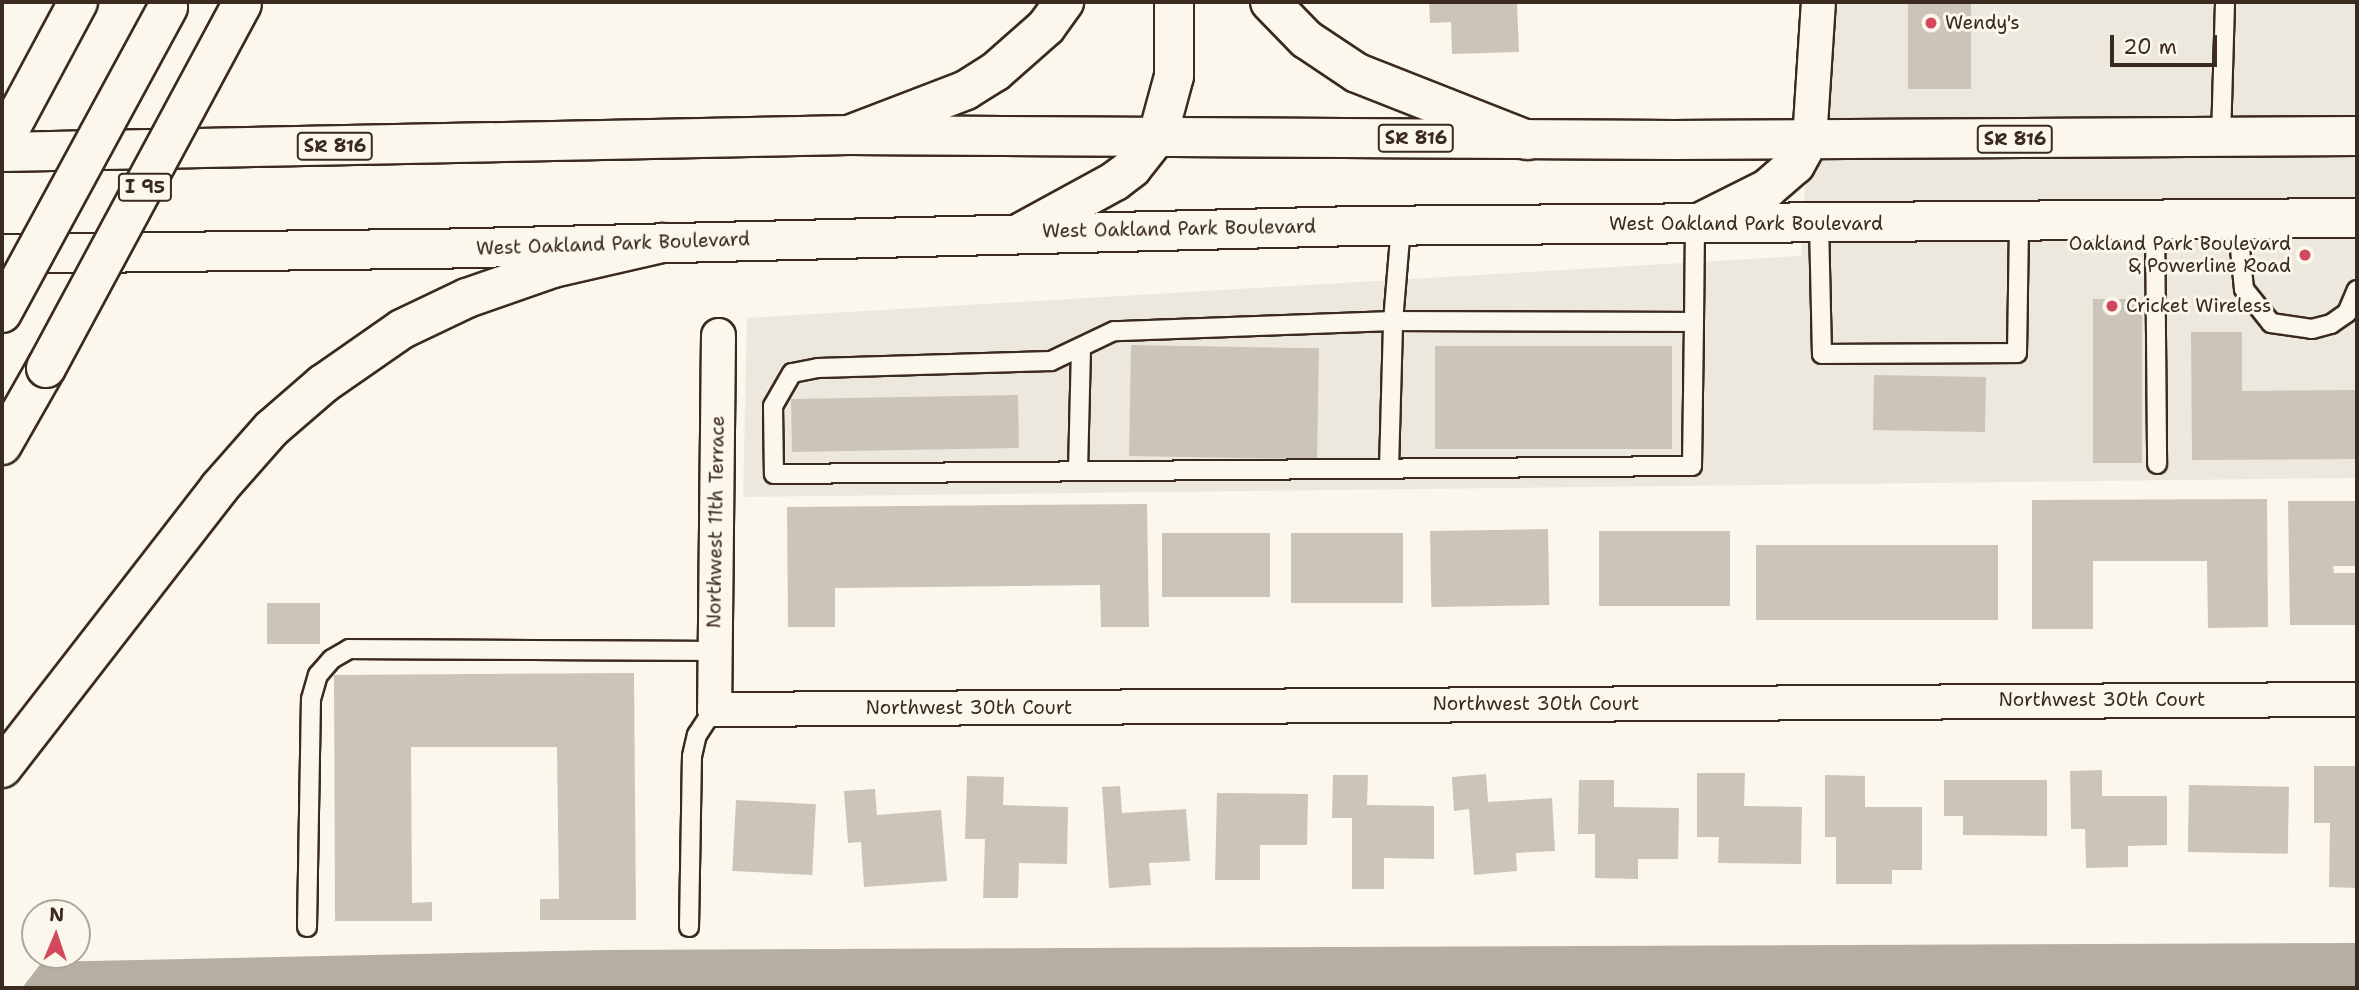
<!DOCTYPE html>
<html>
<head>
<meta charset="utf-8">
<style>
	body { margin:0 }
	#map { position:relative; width:2359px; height:990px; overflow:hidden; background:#fbf7ec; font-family:"Shantell Sans",sans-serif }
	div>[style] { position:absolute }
	.built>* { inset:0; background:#ede8dd }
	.water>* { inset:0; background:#b6aea2 }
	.building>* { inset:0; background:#ccc4b9; transform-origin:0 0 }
	.roads { filter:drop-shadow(2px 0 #3b2a1e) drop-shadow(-2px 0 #3b2a1e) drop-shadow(0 2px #3b2a1e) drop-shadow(0 -2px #3b2a1e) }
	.service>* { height:18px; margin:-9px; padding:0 9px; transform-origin:9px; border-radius:9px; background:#fbf7ec }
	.minor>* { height:33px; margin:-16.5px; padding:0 16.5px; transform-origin:16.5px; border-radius:16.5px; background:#fbf7ec }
	.primary>* { height:38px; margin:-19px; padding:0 19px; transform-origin:19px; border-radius:19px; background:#fbf7ec }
	.motorway>* { height:38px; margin:-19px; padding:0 19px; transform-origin:19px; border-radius:19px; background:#fbf7ec }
	.bridges { filter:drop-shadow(2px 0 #3b2a1e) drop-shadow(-2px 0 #3b2a1e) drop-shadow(0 2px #3b2a1e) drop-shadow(0 -2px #3b2a1e) }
	.motorway-bridge>* { height:38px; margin:-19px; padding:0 19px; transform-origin:19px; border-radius:19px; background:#fbf7ec }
	.dots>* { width:19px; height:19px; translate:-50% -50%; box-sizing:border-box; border:4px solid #fbf7ec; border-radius:50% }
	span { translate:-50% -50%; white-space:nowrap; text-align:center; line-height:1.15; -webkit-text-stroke:6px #fbf7ec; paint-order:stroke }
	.shield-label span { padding:2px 5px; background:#fbf7ec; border:2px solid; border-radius:5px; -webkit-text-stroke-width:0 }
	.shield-label { font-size:18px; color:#3b2a1e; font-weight:700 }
	.poi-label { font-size:19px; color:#3b2a1e }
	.left { translate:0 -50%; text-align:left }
	.right { translate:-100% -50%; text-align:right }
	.street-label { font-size:19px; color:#3b2a1e }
	.frame { position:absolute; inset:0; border:4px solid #3b2a1e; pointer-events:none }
	.north { position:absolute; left:21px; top:899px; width:70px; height:70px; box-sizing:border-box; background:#fbf7ec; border:2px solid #aea59a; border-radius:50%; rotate:2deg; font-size:19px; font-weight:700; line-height:28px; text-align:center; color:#3b2a1e }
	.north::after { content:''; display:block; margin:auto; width:24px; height:32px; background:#d1495b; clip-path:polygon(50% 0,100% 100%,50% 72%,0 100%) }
	.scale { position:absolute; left:2110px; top:35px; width:107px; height:32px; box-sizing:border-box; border:4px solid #3b2a1e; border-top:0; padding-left:9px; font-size:21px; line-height:24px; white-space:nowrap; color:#3b2a1e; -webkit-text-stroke:5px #fbf7ec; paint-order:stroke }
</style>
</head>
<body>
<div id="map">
	<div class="built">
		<i style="clip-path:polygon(1815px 2px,2357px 2px,2357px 478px,743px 497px,747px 318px,1801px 256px)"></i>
	</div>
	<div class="water">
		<i style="clip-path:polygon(2357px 943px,2357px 988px,22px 988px,42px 962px,604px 950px)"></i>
	</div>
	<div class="building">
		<i style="clip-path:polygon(1429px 2px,1517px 2px,1519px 52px,1452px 54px,1451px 22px,1430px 23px)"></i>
		<i style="left:1908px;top:2px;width:63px;height:87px"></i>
		<i style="left:2093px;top:299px;width:49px;height:164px"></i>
		<i style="clip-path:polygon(2191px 332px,2242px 332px,2242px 391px,2357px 390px,2357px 459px,2192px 460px)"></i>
		<i style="left:1131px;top:345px;width:188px;height:111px;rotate:1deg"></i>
		<i style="left:1435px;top:346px;width:237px;height:103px"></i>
		<i style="left:1874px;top:375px;width:112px;height:55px;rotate:1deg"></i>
		<i style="left:1018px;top:395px;width:53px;height:227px;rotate:89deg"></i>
		<i style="clip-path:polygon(2267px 499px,2268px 627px,2208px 628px,2207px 561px,2093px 561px,2093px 629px,2032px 629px,2032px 500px)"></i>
		<i style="clip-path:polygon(2288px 501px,2357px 501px,2357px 566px,2333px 566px,2334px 573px,2357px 573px,2357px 625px,2290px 625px)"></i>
		<i style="clip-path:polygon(1147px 504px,1149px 627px,1101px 627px,1100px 585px,835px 588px,835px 627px,788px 627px,787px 507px)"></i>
		<i style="left:1548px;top:529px;width:76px;height:118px;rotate:89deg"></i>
		<i style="left:1599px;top:531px;width:131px;height:75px"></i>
		<i style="left:1162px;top:533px;width:108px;height:64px"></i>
		<i style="left:1291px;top:533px;width:112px;height:70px"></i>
		<i style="left:1998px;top:545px;width:75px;height:242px;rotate:90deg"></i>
		<i style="left:267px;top:603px;width:53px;height:41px"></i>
		<i style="clip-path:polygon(634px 673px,636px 920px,540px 920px,540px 899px,559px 899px,557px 747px,411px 747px,412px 903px,432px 902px,432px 921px,335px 921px,334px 675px)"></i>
		<i style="clip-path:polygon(2314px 766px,2356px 766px,2357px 888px,2329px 887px,2330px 823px,2314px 823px)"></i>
		<i style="clip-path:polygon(2102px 770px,2102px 796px,2167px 796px,2167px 845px,2128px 846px,2128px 867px,2086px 868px,2085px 829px,2071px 829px,2070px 771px)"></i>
		<i style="clip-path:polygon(1697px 773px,1745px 773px,1744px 806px,1802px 807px,1801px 864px,1718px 863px,1719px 837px,1697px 837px)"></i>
		<i style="clip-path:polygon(1486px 774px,1488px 802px,1552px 798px,1555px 851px,1516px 853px,1517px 871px,1474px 875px,1469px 809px,1454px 811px,1452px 777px)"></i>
		<i style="clip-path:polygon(1333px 775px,1368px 775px,1367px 805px,1434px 806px,1434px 859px,1384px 858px,1384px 889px,1352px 889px,1352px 818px,1332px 818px)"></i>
		<i style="clip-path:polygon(1825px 775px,1865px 776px,1865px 807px,1922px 807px,1922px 870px,1892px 870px,1892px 884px,1836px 884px,1836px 837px,1825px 837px)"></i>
		<i style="clip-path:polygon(967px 776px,1004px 777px,1003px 805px,1068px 807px,1067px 864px,1019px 863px,1018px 898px,983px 898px,985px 839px,965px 839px)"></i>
		<i style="clip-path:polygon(1579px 780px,1614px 780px,1614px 807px,1679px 808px,1678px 859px,1638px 859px,1638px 879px,1595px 878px,1595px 834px,1578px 834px)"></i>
		<i style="clip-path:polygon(1944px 780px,2047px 780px,2047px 836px,1963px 835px,1963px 816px,1944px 816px)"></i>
		<i style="left:2189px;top:785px;width:100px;height:67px;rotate:1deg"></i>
		<i style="clip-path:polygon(1120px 786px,1122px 813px,1186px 809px,1190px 861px,1149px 863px,1151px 885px,1109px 888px,1102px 787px)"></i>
		<i style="clip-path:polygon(875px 789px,877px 815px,941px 810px,947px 881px,864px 887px,861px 842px,848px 843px,844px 791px)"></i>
		<i style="clip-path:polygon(1217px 793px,1308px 794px,1307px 845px,1260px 845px,1260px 880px,1215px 880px)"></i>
		<i style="left:736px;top:800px;width:80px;height:71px;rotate:3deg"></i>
	</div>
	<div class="roads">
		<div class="service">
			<i style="left:2221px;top:138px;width:136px;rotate:-88.3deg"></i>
			<i style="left:2237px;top:219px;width:70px;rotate:84.3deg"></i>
			<i style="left:2244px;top:289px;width:43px;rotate:51.5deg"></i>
			<i style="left:2271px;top:323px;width:41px;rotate:8.3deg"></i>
			<i style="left:2312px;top:329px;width:20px;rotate:-15deg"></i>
			<i style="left:2331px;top:324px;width:19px;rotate:-35deg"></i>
			<i style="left:2347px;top:313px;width:25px;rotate:-67deg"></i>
			<i style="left:2155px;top:220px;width:244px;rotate:89.5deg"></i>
			<i style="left:1819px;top:223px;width:131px;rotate:88.7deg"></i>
			<i style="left:1822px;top:354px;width:195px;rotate:-0.3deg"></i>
			<i style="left:2017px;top:353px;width:132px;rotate:-89.1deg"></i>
			<i style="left:1401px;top:226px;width:95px;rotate:94.8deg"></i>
			<i style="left:1393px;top:321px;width:301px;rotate:0.2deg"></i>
			<i style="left:1694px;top:322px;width:97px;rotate:-89.4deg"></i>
			<i style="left:1389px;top:468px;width:147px;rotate:-88.4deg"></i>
			<i style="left:1393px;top:321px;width:279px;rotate:177.9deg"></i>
			<i style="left:1114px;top:331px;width:70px;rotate:154.5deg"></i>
			<i style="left:1051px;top:361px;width:233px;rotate:178.3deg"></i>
			<i style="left:818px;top:368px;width:26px;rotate:169deg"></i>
			<i style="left:792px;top:373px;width:38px;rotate:120deg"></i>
			<i style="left:773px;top:406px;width:68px;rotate:89.2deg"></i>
			<i style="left:774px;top:474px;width:918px;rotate:-0.5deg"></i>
			<i style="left:1692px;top:466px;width:144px;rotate:-89.2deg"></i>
			<i style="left:1078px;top:471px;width:123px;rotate:-88.6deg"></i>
			<i style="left:307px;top:927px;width:228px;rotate:-89deg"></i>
			<i style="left:311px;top:699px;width:25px;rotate:-74deg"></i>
			<i style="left:318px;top:675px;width:21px;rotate:-49deg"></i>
			<i style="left:332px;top:659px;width:20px;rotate:-30deg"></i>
			<i style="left:349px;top:649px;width:365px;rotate:0.3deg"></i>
			<i style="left:689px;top:927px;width:171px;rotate:-89deg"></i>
			<i style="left:692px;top:756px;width:22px;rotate:-77deg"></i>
			<i style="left:697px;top:735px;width:31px;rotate:-57deg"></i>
		</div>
		<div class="minor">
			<i style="left:1809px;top:140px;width:138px;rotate:-86.3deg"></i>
			<i style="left:718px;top:335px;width:374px;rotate:90.6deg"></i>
			<i style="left:714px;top:709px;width:1643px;rotate:-0.35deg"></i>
		</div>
		<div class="primary">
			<i style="left:2px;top:152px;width:847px;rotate:-1.15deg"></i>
			<i style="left:849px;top:135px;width:824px;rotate:0.35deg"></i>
			<i style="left:1673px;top:140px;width:684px;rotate:-0.34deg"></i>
			<i style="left:1703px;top:221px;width:72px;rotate:-26.6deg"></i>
			<i style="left:1767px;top:189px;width:37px;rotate:-41deg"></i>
			<i style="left:1795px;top:165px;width:29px;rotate:-61deg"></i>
			<i style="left:2px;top:254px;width:474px;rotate:-0.7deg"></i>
			<i style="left:476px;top:248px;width:879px;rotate:-1.43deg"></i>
			<i style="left:1355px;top:226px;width:1002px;rotate:-0.46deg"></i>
		</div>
		<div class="motorway">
			<i style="left:1270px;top:2px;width:52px;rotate:45.8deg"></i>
			<i style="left:1306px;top:39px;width:61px;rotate:33.7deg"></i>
			<i style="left:1357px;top:73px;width:183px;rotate:21.5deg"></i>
			<i style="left:849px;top:135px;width:125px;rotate:-21deg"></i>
			<i style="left:966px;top:90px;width:34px;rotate:-32deg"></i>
			<i style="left:995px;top:72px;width:68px;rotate:-41.4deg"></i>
			<i style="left:1046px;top:27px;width:31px;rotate:-54deg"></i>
			<i style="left:2px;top:144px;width:161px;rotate:-61.8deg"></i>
			<i style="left:1022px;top:232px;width:106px;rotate:-28.7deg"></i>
			<i style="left:1115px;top:181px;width:21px;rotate:-37deg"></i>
			<i style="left:1132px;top:168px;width:42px;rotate:-51.8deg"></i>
			<i style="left:1158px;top:135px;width:61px;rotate:-74.8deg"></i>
			<i style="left:1174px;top:76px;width:74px;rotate:-90deg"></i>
			<i style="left:2px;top:445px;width:89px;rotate:-60.3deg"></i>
			<i style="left:2px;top:768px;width:354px;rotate:-52.2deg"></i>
			<i style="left:219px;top:488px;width:79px;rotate:-48.6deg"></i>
			<i style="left:271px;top:429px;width:69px;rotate:-40.9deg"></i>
			<i style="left:323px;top:384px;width:96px;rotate:-34.8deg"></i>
			<i style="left:402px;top:329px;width:72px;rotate:-25.5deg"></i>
			<i style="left:467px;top:298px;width:91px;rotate:-19.2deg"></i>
			<i style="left:553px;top:268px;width:112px;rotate:-12.9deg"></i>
		</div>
	</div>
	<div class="bridges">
		<div class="motorway-bridge">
			<i style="left:2px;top:313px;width:348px;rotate:-61.5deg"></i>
			<i style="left:46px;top:368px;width:413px;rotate:-61.7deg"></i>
		</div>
	</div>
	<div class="dots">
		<i style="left:1931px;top:23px;background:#d1495b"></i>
		<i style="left:2305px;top:255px;background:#d1495b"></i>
		<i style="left:2112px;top:306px;background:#d1495b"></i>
	</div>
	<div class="shield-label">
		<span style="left:1416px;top:138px">SR 816</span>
		<span style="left:2015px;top:139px">SR 816</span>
		<span style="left:335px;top:146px">SR 816</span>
		<span style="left:145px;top:187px">I 95</span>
	</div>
	<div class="poi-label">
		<span class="left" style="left:1945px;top:23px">Wendy's</span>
		<span class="right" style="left:2291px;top:255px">Oakland Park Boulevard<br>&amp; Powerline Road</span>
		<span class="left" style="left:2126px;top:306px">Cricket Wireless</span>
	</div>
	<div class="street-label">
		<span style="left:1746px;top:224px">West Oakland Park Boulevard</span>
		<span style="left:1179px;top:229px;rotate:-1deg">West Oakland Park Boulevard</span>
		<span style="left:613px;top:244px;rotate:-2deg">West Oakland Park Boulevard</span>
		<span style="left:716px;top:522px;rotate:-89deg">Northwest 11th Terrace</span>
		<span style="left:2102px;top:700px">Northwest 30th Court</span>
		<span style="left:1536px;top:704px">Northwest 30th Court</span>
		<span style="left:969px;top:708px">Northwest 30th Court</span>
	</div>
	<div class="frame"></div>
	<div class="north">N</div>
	<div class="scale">20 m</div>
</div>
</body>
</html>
